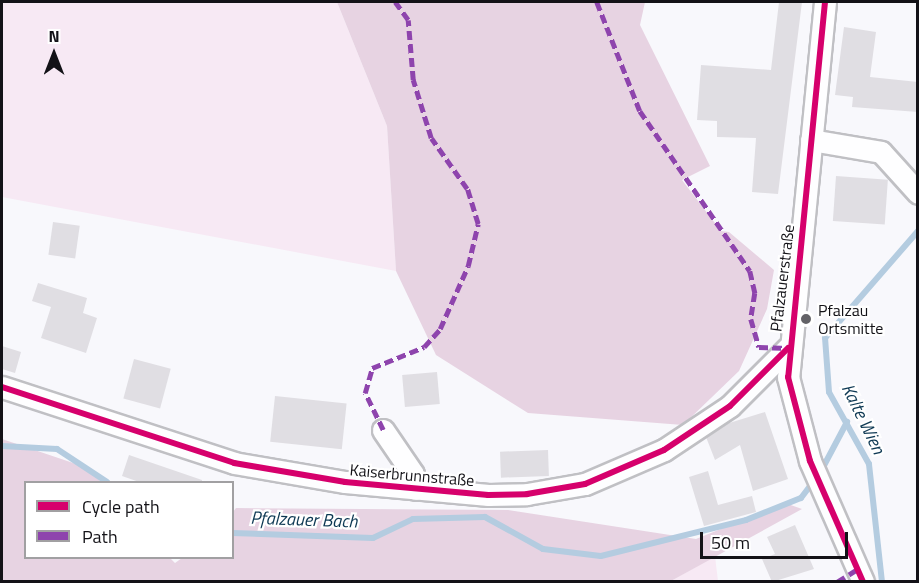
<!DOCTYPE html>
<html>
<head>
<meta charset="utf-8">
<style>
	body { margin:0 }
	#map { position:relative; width:919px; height:583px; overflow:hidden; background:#f8f8fc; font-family:"Titillium Web",sans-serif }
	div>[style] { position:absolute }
	.green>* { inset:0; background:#f7e9f4 }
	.forest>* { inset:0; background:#e7d3e2 }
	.stream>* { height:6px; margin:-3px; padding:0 3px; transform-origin:3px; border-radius:3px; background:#b4cce0 }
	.building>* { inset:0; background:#e0dee3; transform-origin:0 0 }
	.roads { filter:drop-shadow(2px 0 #c0c0c4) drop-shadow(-2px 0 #c0c0c4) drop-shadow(0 2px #c0c0c4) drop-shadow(0 -2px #c0c0c4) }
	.minor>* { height:21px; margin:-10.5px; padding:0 10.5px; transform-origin:10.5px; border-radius:10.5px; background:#fefeff }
	.quiet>* { height:4.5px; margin-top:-2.25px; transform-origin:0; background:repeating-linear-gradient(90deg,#8e44ad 0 9px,transparent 0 13.5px) }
	.cycleway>* { height:6px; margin:-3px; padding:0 3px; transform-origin:3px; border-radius:3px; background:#d6006c }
	.dots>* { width:16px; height:16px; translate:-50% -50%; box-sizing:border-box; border:3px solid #fff; border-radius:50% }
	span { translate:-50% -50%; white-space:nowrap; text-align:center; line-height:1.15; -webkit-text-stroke:4.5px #fff; paint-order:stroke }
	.street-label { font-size:16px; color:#131217 }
	.poi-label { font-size:16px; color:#131217 }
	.left { translate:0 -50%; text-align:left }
	.water-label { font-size:18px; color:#0d3853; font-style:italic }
	.frame { position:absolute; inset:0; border:3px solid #131217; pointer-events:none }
	.legend { position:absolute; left:24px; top:481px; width:210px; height:78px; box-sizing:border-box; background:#fff; border:2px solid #a1a0a2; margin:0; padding:8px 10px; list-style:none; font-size:18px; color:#131217 }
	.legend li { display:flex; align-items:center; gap:12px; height:30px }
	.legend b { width:30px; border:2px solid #a1a0a2 }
	.north { position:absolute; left:24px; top:24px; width:60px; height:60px; -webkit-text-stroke:4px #fff; paint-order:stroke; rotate:0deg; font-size:16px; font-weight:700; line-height:24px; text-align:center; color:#131217 }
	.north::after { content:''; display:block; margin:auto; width:21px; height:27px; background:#131217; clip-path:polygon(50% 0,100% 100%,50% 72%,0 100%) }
	.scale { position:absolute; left:700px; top:532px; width:148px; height:27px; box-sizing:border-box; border:3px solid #131217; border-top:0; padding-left:8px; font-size:18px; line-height:21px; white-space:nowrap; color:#131217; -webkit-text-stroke:4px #fff; paint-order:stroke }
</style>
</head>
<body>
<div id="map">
	<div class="green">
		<i style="clip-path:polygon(2px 2px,337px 2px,387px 126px,396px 271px,2px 197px)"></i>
		<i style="clip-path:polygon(715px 556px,718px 581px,671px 581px)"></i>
	</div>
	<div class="forest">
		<i style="clip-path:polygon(337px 2px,645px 2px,640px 25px,710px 166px,682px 180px,721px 231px,729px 232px,774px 270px,767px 309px,739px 371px,683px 425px,528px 413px,436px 355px,396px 271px,387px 126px)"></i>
		<i style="clip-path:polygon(2px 439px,88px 468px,101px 482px,26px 482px,26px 558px,170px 558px,175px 563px,182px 558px,232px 558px,233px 512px,236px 508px,508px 510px,696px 539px,785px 503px,802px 509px,671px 581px,2px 581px)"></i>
	</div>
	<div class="stream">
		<i style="left:2px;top:446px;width:55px;rotate:3.1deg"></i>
		<i style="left:57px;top:449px;width:60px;rotate:33.4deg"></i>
		<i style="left:820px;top:473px;width:58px;rotate:-62.1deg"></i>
		<i style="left:232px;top:533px;width:141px;rotate:2deg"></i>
		<i style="left:373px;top:538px;width:44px;rotate:-25.4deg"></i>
		<i style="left:413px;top:519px;width:72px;rotate:-1.6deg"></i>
		<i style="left:485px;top:517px;width:66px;rotate:28.9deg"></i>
		<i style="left:543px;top:549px;width:58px;rotate:6.9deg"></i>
		<i style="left:601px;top:556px;width:149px;rotate:-13.9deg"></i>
		<i style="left:746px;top:520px;width:59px;rotate:-21.8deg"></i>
		<i style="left:801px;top:498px;width:21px;rotate:-53deg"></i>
		<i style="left:882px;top:582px;width:119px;rotate:-96.3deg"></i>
		<i style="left:869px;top:464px;width:82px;rotate:-119.1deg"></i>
		<i style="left:829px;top:392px;width:54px;rotate:-94.2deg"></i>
		<i style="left:825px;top:338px;width:142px;rotate:-49deg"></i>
	</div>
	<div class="building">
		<i style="clip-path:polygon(779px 2px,802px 2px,778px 194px,752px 192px,756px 138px,717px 137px,717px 121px,697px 120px,701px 65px,771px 70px)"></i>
		<i style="clip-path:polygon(844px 27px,876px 32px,870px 77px,918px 82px,918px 112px,852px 107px,853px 97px,835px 95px)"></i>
		<i style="left:836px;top:176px;width:52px;height:45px;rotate:4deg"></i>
		<i style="left:53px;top:222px;width:27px;height:33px;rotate:8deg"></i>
		<i style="clip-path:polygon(38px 283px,87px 298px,83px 313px,97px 318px,86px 353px,41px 338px,51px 307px,32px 301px)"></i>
		<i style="clip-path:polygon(2px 346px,21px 352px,15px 373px,2px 369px)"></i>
		<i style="left:134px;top:359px;width:38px;height:41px;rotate:15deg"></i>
		<i style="left:437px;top:372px;width:32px;height:35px;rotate:85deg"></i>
		<i style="left:275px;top:396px;width:72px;height:46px;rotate:6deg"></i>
		<i style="clip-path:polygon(765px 412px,788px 479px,753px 491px,740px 445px,715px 460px,706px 437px,726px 424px)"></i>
		<i style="left:548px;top:450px;width:26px;height:48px;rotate:88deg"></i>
		<i style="clip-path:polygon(129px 455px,202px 480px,202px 483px,142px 483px,122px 476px)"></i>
		<i style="clip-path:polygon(708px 471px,718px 505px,752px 496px,756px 512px,704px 526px,689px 477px)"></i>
		<i style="clip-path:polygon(795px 525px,814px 569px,772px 582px,762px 559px,775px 554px,767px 537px)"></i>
	</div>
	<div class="roads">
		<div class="minor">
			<i style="left:825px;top:2px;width:377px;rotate:95.6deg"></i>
			<i style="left:788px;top:377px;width:87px;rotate:75.3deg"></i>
			<i style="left:810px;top:461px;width:132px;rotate:66.3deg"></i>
			<i style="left:811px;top:140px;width:71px;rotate:9.7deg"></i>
			<i style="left:881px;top:152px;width:55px;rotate:47.9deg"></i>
			<i style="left:2px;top:387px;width:244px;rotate:18.1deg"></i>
			<i style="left:234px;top:463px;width:113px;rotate:9.7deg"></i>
			<i style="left:345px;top:482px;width:144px;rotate:5.2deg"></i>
			<i style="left:488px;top:495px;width:39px;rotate:-1deg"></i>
			<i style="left:527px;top:494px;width:59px;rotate:-9.8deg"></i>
			<i style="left:585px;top:484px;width:86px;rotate:-23.3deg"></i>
			<i style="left:664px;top:450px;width:79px;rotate:-33.7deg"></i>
			<i style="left:730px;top:406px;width:82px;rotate:-45deg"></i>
			<i style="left:383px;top:430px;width:53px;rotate:55.7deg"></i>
			<i style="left:413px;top:474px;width:15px;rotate:82deg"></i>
		</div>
	</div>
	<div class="quiet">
		<i style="left:597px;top:2px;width:117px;rotate:68.5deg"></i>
		<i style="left:640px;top:111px;width:194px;rotate:55.5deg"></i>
		<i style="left:750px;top:271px;width:23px;rotate:77deg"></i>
		<i style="left:755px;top:293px;width:26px;rotate:99deg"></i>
		<i style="left:751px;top:319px;width:29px;rotate:74deg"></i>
		<i style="left:759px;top:347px;width:29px;rotate:2deg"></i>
		<i style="left:383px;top:430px;width:41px;rotate:-115.9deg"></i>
		<i style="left:365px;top:393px;width:26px;rotate:-74deg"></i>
		<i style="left:372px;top:368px;width:56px;rotate:-22deg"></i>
		<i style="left:424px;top:347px;width:24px;rotate:-48deg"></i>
		<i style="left:440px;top:329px;width:69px;rotate:-66deg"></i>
		<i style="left:468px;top:266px;width:43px;rotate:-76.6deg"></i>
		<i style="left:478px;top:224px;width:37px;rotate:-107deg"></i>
		<i style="left:467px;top:189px;width:62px;rotate:-125.2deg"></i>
		<i style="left:431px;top:138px;width:61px;rotate:-107.2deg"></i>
		<i style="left:413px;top:80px;width:60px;rotate:-94.8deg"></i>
		<i style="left:408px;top:20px;width:22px;rotate:-126deg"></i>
		<i style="left:837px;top:582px;width:25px;rotate:-32deg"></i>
	</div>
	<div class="cycleway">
		<i style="left:825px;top:2px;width:377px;rotate:95.6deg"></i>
		<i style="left:788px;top:377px;width:87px;rotate:75.3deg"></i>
		<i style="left:810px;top:461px;width:132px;rotate:66.3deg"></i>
		<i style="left:2px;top:387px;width:244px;rotate:18.1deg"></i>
		<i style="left:234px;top:463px;width:113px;rotate:9.7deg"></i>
		<i style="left:345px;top:482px;width:144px;rotate:5.2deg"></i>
		<i style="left:488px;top:495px;width:39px;rotate:-1deg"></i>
		<i style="left:527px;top:494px;width:59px;rotate:-9.8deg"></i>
		<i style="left:585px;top:484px;width:86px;rotate:-23.3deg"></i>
		<i style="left:664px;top:450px;width:79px;rotate:-33.7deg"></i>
		<i style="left:730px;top:406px;width:82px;rotate:-45deg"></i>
	</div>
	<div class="dots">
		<i style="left:806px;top:319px;background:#636267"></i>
	</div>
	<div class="street-label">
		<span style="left:782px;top:278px;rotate:-83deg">Pfalzauerstraße</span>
		<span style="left:412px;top:475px;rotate:5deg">Kaiserbrunnstraße</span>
	</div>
	<div class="poi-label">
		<span class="left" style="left:818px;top:319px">Pfalzau<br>Ortsmitte</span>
	</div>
	<div class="water-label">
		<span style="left:863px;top:419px;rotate:64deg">Kalte Wien</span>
		<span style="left:304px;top:520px;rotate:2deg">Pfalzauer Bach</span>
	</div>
	<div class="frame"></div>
	<ul class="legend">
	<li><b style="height:8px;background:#d6006c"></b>Cycle path</li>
	<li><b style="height:8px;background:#8e44ad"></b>Path</li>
	</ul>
	<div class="north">N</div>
	<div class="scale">50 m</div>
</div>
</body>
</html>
